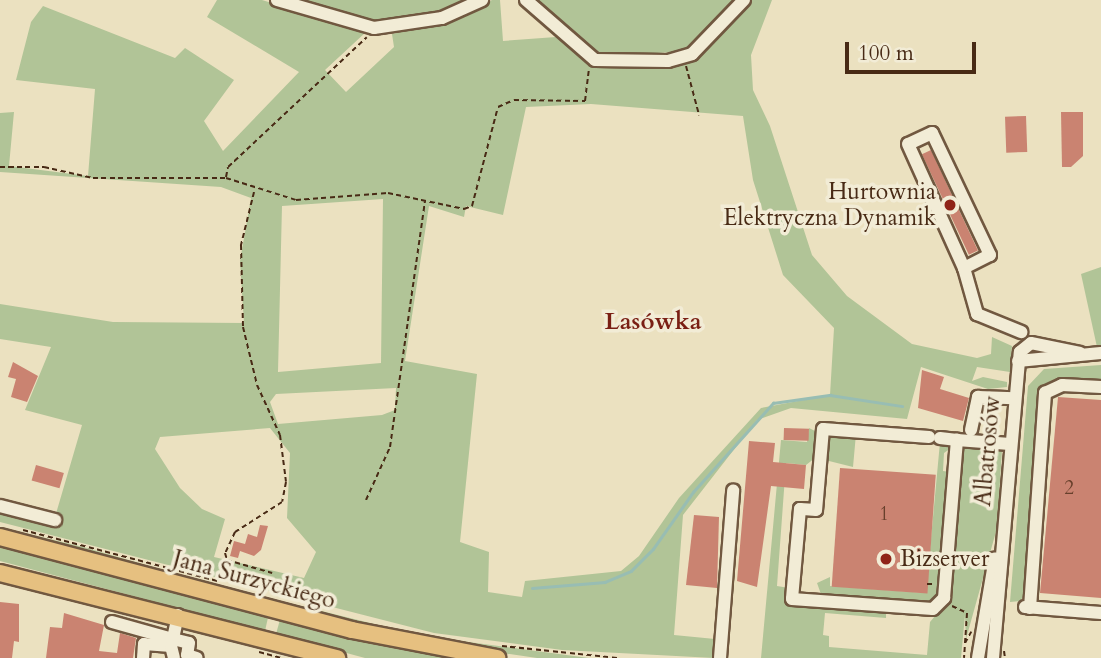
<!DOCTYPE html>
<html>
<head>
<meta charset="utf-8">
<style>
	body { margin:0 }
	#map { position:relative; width:1101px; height:658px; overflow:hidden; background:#ebe1c0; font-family:Cardo,serif }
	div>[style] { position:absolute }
	.green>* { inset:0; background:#b1c497 }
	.stream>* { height:2.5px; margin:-1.25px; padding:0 1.25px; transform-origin:1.25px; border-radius:1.25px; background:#98bdb3 }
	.building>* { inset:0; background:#ca8371; transform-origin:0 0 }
	.path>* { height:2px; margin-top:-1px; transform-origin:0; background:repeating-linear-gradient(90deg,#482a15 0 5px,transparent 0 8.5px) }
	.roads { filter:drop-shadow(2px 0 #715840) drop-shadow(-2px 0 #715840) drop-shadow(0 2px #715840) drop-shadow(0 -2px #715840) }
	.minor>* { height:12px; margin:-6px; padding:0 6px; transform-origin:6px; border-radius:6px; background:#f2ecd6 }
	.major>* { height:16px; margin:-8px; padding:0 8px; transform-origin:8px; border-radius:8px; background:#e6c080 }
	.dots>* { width:19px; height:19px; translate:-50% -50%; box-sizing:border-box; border:4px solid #f2ecd6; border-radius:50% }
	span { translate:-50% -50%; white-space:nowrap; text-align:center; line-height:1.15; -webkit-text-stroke:7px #f2ecd6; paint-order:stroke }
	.number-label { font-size:19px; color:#68402c }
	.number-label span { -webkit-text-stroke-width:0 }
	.poi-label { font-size:23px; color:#482a15 }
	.right { translate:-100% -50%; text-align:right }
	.left { translate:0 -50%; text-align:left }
	.street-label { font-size:23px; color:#482a15 }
	.neighbourhood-label { font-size:24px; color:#7a1f14; font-weight:700 }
	.scale { position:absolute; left:845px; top:42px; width:131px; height:32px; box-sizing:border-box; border:4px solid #482a15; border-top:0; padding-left:9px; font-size:21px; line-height:24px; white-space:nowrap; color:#482a15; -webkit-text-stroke:5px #f2ecd6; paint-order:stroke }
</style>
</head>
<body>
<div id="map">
	<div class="green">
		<i style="clip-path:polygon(evenodd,217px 0,262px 0,366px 32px,325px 70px,346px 92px,394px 47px,392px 34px,446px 22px,492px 0,500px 0,503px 41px,556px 37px,591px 64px,692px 58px,749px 0,772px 0,751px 55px,753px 90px,770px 126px,812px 255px,847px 296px,912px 344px,977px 358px,991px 354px,992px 337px,1012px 346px,1010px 372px,977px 367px,972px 381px,983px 377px,1007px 382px,1007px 387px,988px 389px,921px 367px,907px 419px,791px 408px,757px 420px,683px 515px,674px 635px,715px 639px,714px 658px,562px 650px,434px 633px,0 522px,0 508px,55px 517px,82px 425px,25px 410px,51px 347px,0 339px,0 304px,113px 322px,244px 323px,240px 261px,251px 198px,221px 187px,0 172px,0 113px,14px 112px,9px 166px,88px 176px,95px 89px,16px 80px,31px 22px,43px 6px,175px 58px,185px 48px,234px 80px,204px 121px,223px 151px,299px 72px,207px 17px,217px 0,591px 104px,743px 116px,753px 180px,783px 275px,834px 328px,830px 395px,761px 408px,679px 498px,639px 556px,621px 571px,525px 581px,522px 597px,488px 592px,489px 552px,460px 542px,477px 374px,405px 361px,429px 206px,464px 217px,466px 206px,503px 215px,526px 107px,591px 104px,217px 0,383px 199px,381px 363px,278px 372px,282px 206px,383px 199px,217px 0,396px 388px,395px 410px,382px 415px,278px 424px,270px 402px,276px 394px,396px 388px,217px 0,270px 428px,290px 453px,287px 518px,316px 552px,304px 578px,214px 557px,225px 519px,202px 509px,180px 488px,155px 449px,160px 437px,270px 428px)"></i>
		<i style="clip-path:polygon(296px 0,467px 0,442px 12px,398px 21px,363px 20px)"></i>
		<i style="clip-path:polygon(536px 0,737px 0,688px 51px,611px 56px,593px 54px)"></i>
		<i style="clip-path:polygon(1101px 267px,1101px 347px,1097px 347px,1081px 274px)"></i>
		<i style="clip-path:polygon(1101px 365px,1101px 380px,1066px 377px,1041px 389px,1026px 593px,1020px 601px,1010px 602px,1028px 386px,1044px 369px)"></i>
		<i style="clip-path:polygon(809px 428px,817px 432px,815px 458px,806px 465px,786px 463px,777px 586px,789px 588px,788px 604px,886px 612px,886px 618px,825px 613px,823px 635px,829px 636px,829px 647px,927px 655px,930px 622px,946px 603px,960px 451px,967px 445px,1002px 450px,997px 528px,966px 639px,965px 615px,961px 658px,761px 658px,781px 440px,807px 442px)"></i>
		<i style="clip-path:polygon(828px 433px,856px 434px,853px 467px,825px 460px)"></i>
		<i style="clip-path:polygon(940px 442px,951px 448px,944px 453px,943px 471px,950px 472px,935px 604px,822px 597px,817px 583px,830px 577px,830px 586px,926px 593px)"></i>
		<i style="clip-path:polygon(0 527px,83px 547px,262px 598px,0 532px)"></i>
		<i style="clip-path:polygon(0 547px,269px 613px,265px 631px,0 561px)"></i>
		<i style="clip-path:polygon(285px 602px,423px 636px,589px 658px,537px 658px,446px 645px,284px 607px)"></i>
		<i style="clip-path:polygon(281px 616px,465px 658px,365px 658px,276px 634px)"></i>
	</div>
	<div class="stream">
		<i style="left:532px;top:588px;width:73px;rotate:-4.7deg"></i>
		<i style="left:605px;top:582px;width:28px;rotate:-23deg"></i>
		<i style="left:631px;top:571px;width:31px;rotate:-45deg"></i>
		<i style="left:653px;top:549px;width:70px;rotate:-54.9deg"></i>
		<i style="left:693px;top:492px;width:120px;rotate:-48deg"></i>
		<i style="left:773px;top:403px;width:58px;rotate:-8deg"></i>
		<i style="left:830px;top:395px;width:73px;rotate:8.7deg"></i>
	</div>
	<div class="building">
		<i style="clip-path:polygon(1061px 112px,1083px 112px,1083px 156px,1071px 167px,1062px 167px)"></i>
		<i style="left:1026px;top:116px;width:36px;height:21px;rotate:88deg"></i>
		<i style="left:931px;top:150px;width:111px;height:10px;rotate:65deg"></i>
		<i style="clip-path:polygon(13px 362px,38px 376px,27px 402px,11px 397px,16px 379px,8px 377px)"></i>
		<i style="clip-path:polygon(922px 370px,944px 377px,940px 389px,969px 398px,963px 421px,918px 408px)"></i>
		<i style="clip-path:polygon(1058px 397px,1101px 400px,1101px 598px,1040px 593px)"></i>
		<i style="left:784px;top:428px;width:25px;height:12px;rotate:2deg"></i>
		<i style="clip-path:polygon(749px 441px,775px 443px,773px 462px,806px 465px,804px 489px,771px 486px,757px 587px,737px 581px)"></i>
		<i style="left:36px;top:465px;width:29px;height:16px;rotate:16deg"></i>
		<i style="left:840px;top:468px;width:96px;height:119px;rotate:4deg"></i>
		<i style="clip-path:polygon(694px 515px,719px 517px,717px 588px,686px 585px)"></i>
		<i style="clip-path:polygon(260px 525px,268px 526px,261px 550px,254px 556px,240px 551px,238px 558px,230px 556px,234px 541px,245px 544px,248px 534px,257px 537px)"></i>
		<i style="clip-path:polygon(0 602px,19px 604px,19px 642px,14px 641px,12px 658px,0 658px)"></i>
		<i style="clip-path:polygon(64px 613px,104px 625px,99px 651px,117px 653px,120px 633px,136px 638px,133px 658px,46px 658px,50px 627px,62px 628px)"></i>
	</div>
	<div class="path">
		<i style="left:686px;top:66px;width:51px;rotate:75.1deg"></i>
		<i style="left:0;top:167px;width:44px"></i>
		<i style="left:44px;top:167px;width:50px;rotate:12.7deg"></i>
		<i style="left:93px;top:178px;width:133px"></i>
		<i style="left:226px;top:178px;width:73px;rotate:17.4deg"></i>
		<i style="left:296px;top:200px;width:92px;rotate:-4.4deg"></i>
		<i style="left:388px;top:193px;width:78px;rotate:11.9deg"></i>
		<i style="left:464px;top:209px;width:9px;rotate:-21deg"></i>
		<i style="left:472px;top:206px;width:102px;rotate:-75.3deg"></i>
		<i style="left:498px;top:107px;width:17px;rotate:-24deg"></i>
		<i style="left:514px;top:100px;width:71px;rotate:0.8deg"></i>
		<i style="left:585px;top:101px;width:33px;rotate:-83deg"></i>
		<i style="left:226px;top:177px;width:10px;rotate:-79deg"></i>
		<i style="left:228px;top:167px;width:190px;rotate:-43.1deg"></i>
		<i style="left:254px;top:192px;width:55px;rotate:103.8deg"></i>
		<i style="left:241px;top:245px;width:82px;rotate:88.6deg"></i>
		<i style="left:243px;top:327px;width:60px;rotate:76.4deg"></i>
		<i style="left:257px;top:385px;width:55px;rotate:65.3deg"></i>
		<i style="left:280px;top:435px;width:47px;rotate:82.7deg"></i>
		<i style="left:286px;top:482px;width:20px;rotate:101deg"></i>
		<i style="left:282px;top:502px;width:56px;rotate:147.4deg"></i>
		<i style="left:235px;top:532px;width:23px;rotate:115deg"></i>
		<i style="left:225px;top:553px;width:7px;rotate:74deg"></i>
		<i style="left:227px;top:560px;width:47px;rotate:16.1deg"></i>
		<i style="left:366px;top:500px;width:58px;rotate:-65.6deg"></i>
		<i style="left:390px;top:447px;width:248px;rotate:-81.9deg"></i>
		<i style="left:23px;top:530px;width:201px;rotate:14.7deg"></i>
		<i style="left:927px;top:584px;width:6px"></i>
		<i style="left:952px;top:606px;width:17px;rotate:25deg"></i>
		<i style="left:967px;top:613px;width:45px;rotate:93.8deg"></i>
		<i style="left:965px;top:643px;width:13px;rotate:-61deg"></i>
		<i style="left:502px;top:646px;width:118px;rotate:5.9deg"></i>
		<i style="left:1004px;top:651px;width:7px;rotate:82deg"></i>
		<i style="left:259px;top:652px;width:23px;rotate:15deg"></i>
	</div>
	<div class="roads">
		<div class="minor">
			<i style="left:277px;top:0;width:101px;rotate:16.1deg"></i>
			<i style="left:374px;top:28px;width:69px;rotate:-8.4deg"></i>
			<i style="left:442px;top:18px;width:44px;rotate:-24.2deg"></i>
			<i style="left:526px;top:0;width:91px;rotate:41deg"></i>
			<i style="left:595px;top:60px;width:73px;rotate:0.8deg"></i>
			<i style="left:668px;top:61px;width:25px;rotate:-16deg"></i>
			<i style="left:692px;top:54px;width:75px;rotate:-46.1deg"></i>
			<i style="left:964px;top:268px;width:29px;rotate:-27deg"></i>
			<i style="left:990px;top:255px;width:135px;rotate:-115.4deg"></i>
			<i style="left:932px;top:133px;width:26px;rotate:155deg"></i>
			<i style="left:908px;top:144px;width:136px;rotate:65.7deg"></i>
			<i style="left:964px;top:268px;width:48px;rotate:74.2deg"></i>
			<i style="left:977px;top:314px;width:48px;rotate:22.2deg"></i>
			<i style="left:1018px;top:361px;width:83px;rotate:-5.5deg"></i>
			<i style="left:971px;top:430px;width:34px;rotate:-78deg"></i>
			<i style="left:978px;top:397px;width:36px;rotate:2deg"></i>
			<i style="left:929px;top:437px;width:106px;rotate:-175.7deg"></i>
			<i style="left:823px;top:429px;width:81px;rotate:94.9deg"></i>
			<i style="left:816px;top:510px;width:16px;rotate:-176deg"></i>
			<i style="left:800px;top:509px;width:90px;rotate:95.1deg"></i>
			<i style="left:792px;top:599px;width:141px;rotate:4.1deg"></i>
			<i style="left:933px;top:609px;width:16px;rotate:-45deg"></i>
			<i style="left:944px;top:598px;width:159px;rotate:-85.3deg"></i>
			<i style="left:957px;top:440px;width:53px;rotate:4.3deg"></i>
			<i style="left:940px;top:438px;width:17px;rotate:7deg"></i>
			<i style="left:0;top:506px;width:57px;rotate:14.3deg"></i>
			<i style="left:1025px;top:607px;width:76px;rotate:4.5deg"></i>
			<i style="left:1030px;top:608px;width:216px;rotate:-86deg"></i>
			<i style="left:1045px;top:393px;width:19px;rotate:-25deg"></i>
			<i style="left:1062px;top:385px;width:39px;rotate:3deg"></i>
			<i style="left:178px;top:615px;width:25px;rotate:102deg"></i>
			<i style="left:173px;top:639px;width:16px;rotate:14deg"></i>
			<i style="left:189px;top:643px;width:12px;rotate:99deg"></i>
			<i style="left:187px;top:655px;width:10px;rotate:17deg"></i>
			<i style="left:112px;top:622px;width:63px;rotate:15.6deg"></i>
			<i style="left:173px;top:639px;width:7px;rotate:106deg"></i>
			<i style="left:171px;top:646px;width:27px;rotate:-176deg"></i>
			<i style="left:144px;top:644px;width:14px;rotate:94deg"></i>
			<i style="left:171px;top:646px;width:12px;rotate:76deg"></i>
			<i style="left:720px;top:658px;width:168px;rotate:-85.5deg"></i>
			<i style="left:978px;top:658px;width:101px;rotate:-80.4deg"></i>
			<i style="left:993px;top:658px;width:307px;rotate:-85deg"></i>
			<i style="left:1020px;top:352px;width:14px;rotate:-39deg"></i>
			<i style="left:1031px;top:343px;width:50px;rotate:11.5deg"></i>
		</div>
		<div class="major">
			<i style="left:0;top:537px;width:364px;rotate:14.8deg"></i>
			<i style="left:352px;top:630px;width:148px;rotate:10.9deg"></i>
			<i style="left:0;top:573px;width:348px;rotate:14.2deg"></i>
		</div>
	</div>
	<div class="dots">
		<i style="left:950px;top:205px;background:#8f2418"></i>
		<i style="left:886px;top:559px;background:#8f2418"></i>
	</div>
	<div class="number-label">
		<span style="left:1069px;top:489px">2</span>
		<span style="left:884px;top:515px">1</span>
	</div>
	<div class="poi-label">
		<span class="right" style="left:936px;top:205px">Hurtownia<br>Elektryczna Dynamik</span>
		<span class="left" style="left:900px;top:559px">Bizserver</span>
	</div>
	<div class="street-label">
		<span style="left:988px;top:451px;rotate:-85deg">Albatrosów</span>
		<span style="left:254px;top:580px;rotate:15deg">Jana Surzyckiego</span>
	</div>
	<div class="neighbourhood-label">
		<span style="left:653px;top:322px">Lasówka</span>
	</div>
	<div class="scale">100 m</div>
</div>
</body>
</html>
